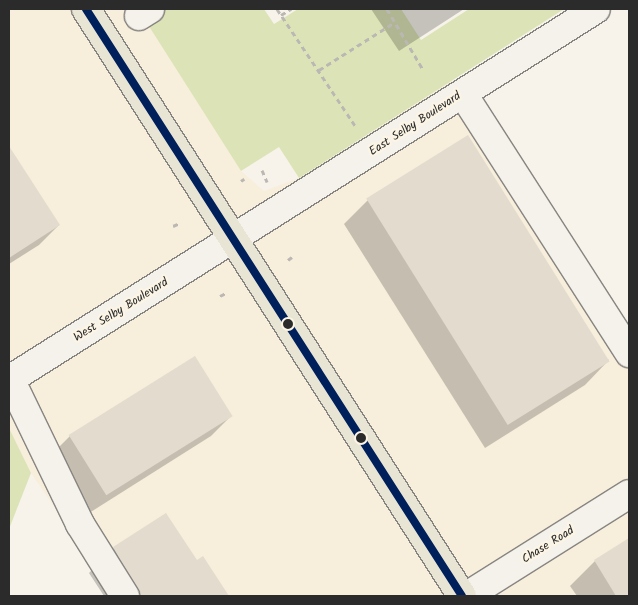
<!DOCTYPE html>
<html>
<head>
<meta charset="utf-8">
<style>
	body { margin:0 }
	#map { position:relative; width:638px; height:605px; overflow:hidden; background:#f7f3ea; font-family:Kalam,sans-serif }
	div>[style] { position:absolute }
	.built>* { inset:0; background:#f7eedc }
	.green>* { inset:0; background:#dce4b7 }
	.shadow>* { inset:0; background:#0003 }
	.building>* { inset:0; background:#e3dbce; transform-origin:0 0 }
	.path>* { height:3px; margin-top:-1.5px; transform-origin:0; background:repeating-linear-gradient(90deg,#bbb8b4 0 5px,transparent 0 9px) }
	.roads { filter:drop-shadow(1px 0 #878581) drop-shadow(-1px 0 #878581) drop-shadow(0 1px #878581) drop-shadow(0 -1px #878581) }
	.minor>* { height:28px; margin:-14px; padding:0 14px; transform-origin:14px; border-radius:14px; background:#f5f2ec }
	.major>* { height:28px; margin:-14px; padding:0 14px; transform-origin:14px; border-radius:14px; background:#e9e5d5 }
	.bus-1>* { height:8px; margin:-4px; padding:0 4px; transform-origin:4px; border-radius:4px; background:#00205b }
	.dots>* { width:14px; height:14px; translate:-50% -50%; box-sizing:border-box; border:2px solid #fcf5e5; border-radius:50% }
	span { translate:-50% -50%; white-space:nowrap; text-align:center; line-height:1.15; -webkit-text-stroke:4.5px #fcf5e5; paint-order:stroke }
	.street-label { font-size:12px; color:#2b2b2b }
	.frame { position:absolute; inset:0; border:10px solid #2b2b2b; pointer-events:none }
</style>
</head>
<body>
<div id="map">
	<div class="built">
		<i style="clip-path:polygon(9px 9px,138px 9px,241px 171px,264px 191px,299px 178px,452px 80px,629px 353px,629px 596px,115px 596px,31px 473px,9px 428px)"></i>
	</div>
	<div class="green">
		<i style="clip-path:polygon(138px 9px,264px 9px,274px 24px,298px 9px,401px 9px,421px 40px,469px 9px,564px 9px,299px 178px,279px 147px,241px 171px)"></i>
		<i style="clip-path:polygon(9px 428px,31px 473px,9px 529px)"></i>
	</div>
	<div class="shadow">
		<i style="clip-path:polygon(371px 9px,464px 9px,399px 51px)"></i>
		<i style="clip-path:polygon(9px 148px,59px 225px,39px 245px,9px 264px)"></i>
		<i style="clip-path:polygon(368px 200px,609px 360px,585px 385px,485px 448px,344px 224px)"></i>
		<i style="clip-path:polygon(231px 416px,211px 436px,86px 515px,50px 456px,70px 436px)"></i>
		<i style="clip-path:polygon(629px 539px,629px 596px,577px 596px,570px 586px,595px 561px)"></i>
		<i style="clip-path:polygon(114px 548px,196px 562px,203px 558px,227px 596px,104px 596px,89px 573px)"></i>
	</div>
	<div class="building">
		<i style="left:468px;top:135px;width:267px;height:120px;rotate:58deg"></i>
		<i style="clip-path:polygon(9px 146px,60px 225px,9px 258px)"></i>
		<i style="left:195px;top:356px;width:71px;height:149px;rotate:58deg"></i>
		<i style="clip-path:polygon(166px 513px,197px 560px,203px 556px,229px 596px,140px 596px,113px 547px)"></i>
		<i style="clip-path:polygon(629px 538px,629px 596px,616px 596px,594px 560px)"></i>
	</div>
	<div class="path">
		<i style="left:277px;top:9px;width:142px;rotate:56.2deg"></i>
		<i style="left:387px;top:9px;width:69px;rotate:59.3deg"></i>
		<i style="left:281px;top:15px;width:12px;rotate:-31deg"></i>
		<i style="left:319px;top:70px;width:90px;rotate:-32.3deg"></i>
		<i style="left:262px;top:170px;width:13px;rotate:67deg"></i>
		<i style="left:241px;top:181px;width:4px;rotate:-34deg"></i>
		<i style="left:173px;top:226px;width:8px;rotate:-23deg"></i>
		<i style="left:288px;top:260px;width:5px;rotate:-37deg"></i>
		<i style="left:220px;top:296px;width:7px;rotate:-27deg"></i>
	</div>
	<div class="roads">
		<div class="minor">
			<i style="left:139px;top:16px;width:13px;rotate:-32deg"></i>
			<i style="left:463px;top:94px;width:308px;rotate:57.3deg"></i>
			<i style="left:10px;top:379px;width:161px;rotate:64.2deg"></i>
			<i style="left:80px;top:524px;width:85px;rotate:58deg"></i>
			<i style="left:9px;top:380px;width:694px;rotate:-32.29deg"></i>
			<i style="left:467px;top:596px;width:191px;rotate:-32.2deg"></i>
		</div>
		<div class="major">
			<i style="left:86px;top:9px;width:697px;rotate:57.36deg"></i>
		</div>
	</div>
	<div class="bus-1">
		<i style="left:86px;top:9px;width:697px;rotate:57.36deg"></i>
	</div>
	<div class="dots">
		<i style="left:288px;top:324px;background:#2b2b2b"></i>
		<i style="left:361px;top:438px;background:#2b2b2b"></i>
	</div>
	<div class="street-label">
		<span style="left:415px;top:124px;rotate:-33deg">East Selby Boulevard</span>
		<span style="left:121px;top:310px;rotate:-32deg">West Selby Boulevard</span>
		<span style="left:548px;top:545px;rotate:-32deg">Chase Road</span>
	</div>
	<div class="frame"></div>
</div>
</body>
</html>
